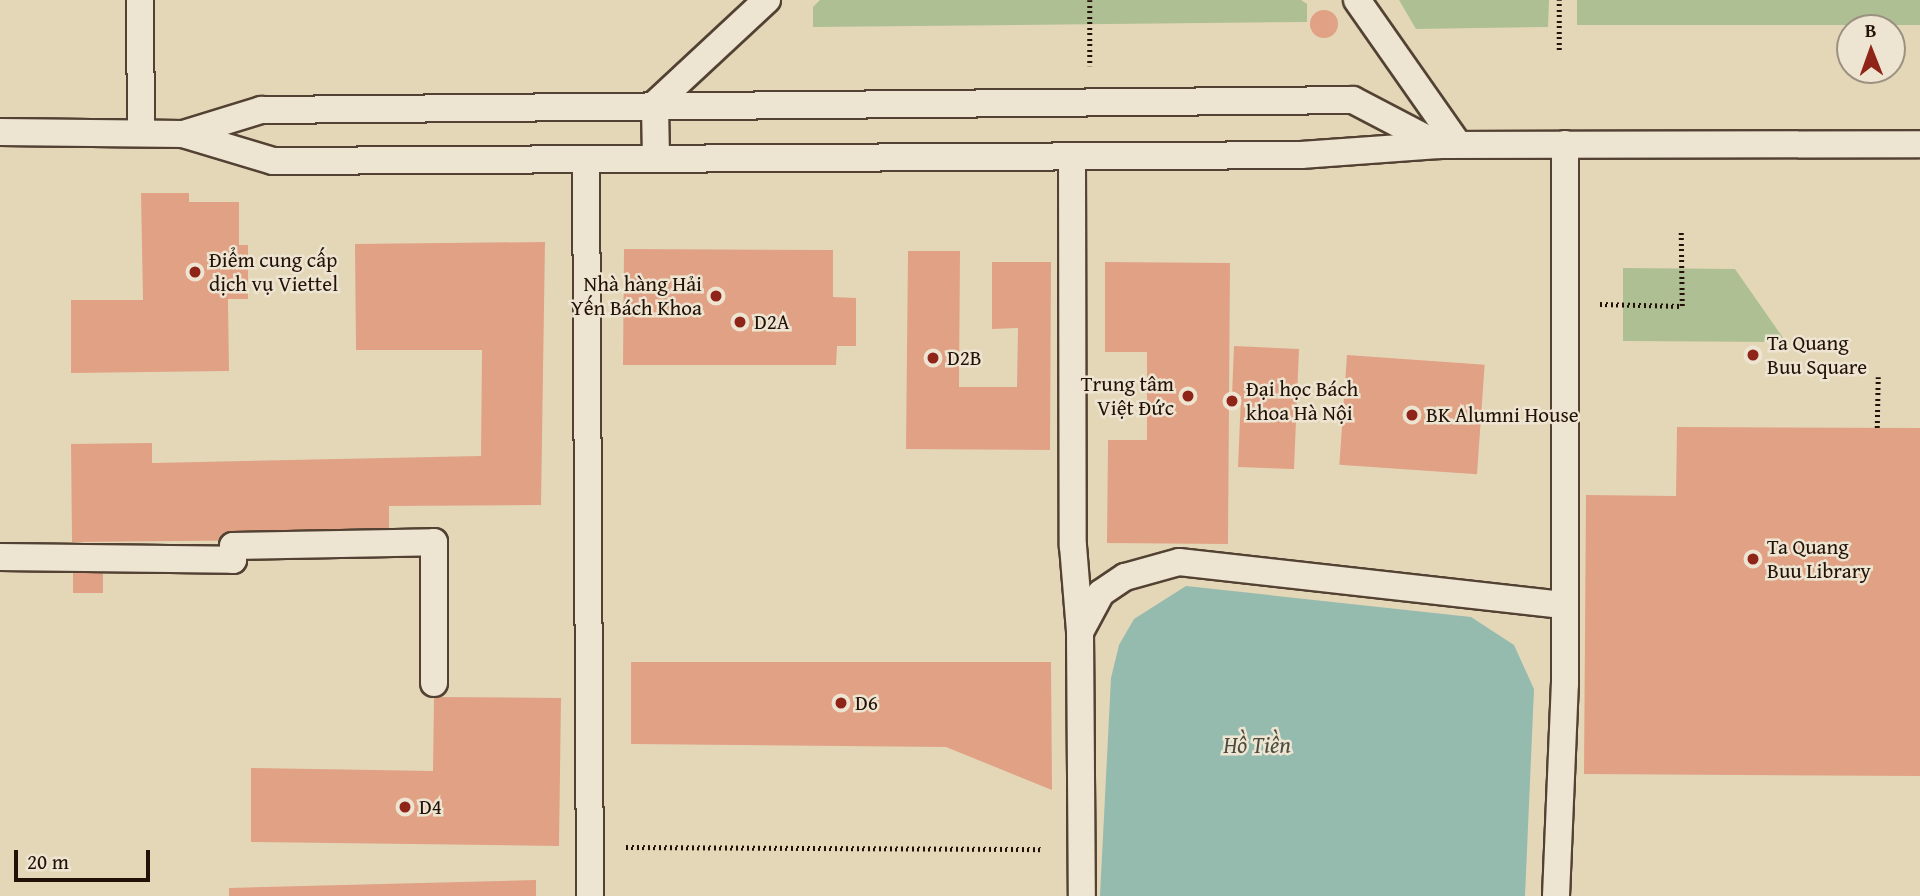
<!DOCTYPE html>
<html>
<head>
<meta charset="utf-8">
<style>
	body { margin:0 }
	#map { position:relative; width:1920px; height:896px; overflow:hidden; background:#e4d7b8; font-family:"Gentium Book Plus",serif }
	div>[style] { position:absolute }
	.green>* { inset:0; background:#aebf93; transform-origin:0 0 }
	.water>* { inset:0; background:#95baae }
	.building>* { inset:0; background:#e1a185; transform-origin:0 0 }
	.round { border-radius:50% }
	.path>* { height:4.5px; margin-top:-2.25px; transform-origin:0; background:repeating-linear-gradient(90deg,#231107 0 2px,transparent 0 5.5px) }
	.roads { filter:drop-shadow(2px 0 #534233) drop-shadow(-2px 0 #534233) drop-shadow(0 2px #534233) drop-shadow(0 -2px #534233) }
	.service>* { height:26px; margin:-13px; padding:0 13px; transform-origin:13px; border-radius:13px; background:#ede5d1 }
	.dots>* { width:19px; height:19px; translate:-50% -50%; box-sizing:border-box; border:4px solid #ede5d1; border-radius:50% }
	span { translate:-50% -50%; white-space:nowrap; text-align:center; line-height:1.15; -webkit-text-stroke:5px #ede5d1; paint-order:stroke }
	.poi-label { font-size:21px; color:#231107 }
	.left { translate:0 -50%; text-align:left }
	.right { translate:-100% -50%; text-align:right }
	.water-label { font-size:23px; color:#4b4c41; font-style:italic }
	.north { position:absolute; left:1836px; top:14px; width:70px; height:70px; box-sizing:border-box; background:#ede5d1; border:2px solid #9c9080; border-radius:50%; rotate:359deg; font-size:19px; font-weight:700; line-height:28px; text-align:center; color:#231107 }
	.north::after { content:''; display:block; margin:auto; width:24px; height:32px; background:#8f2418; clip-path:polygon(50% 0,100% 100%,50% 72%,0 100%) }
	.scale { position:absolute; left:14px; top:850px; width:136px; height:32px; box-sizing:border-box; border:4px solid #231107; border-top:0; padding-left:9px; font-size:21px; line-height:24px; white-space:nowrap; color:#231107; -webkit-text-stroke:5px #ede5d1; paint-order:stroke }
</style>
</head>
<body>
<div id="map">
	<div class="green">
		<i style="clip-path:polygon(820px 0,1301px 0,1307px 4px,1307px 22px,813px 27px,813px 7px)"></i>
		<i style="clip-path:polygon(1399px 0,1549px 0,1548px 27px,1416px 29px)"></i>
		<i style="left:1577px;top:0;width:343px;height:25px"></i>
		<i style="clip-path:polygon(1623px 268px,1735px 269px,1786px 342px,1623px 341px)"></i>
	</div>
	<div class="water">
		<i style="clip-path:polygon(1186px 586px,1471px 617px,1514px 645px,1534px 689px,1525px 896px,1100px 896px,1111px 678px,1119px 645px,1134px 619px)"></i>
	</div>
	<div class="building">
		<i class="round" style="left:1310px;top:10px;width:28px;height:28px"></i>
		<i style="clip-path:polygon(141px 193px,189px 193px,189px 202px,239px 202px,239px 245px,248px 245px,248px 299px,228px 299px,229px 371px,71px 373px,71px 300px,143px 300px)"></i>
		<i style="clip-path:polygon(545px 242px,541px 505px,389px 506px,389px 539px,72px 542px,71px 444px,152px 443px,152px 463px,481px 456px,482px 350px,356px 350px,355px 244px)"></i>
		<i style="clip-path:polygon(624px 249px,833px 250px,833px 297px,856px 298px,856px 346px,837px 346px,836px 365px,623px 365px)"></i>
		<i style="clip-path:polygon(908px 251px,960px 251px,959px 387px,1017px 387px,1018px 328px,992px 329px,992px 262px,1051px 262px,1050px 450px,906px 449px)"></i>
		<i style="clip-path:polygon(1105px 262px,1230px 263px,1228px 544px,1107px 543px,1108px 440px,1147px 440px,1147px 352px,1105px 352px)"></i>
		<i style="clip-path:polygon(1234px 346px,1299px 349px,1294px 469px,1238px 467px,1241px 396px,1232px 395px)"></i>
		<i style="left:1347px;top:355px;width:138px;height:110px;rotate:4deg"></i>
		<i style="clip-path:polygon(1677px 427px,1920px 428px,1920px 776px,1584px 774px,1586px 495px,1676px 496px)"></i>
		<i style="left:73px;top:570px;width:30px;height:23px"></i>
		<i style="clip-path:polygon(631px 662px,1051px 662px,1052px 790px,946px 747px,631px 744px)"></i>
		<i style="clip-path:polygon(434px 697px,561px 698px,559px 846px,251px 842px,251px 768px,433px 771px)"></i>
		<i style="clip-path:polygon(536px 880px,536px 896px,229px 896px,229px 888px)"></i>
	</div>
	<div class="path">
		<i style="left:1090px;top:0;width:66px;rotate:90deg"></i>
		<i style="left:1559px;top:50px;width:50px;rotate:-90deg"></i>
		<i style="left:1600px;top:304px;width:82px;rotate:1.4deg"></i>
		<i style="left:1682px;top:306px;width:76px;rotate:-90.8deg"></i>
		<i style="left:1877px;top:428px;width:51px;rotate:-88.9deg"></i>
		<i style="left:626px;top:847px;width:418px;rotate:0.3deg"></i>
	</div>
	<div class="roads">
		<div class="service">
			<i style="left:140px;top:0;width:133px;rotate:89.6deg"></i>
			<i style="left:1357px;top:0;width:176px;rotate:55deg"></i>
			<i style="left:0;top:132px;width:183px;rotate:0.6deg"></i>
			<i style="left:183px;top:134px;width:94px;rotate:16.7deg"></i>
			<i style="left:273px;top:161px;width:1028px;rotate:-0.33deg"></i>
			<i style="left:1301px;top:155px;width:138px;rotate:-4.1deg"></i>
			<i style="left:1439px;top:145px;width:481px;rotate:-0.1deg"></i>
			<i style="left:183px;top:134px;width:82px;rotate:-17.1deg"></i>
			<i style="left:261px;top:110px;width:1092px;rotate:-0.52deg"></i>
			<i style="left:1353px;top:100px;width:97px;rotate:27.6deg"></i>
			<i style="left:1072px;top:156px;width:390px;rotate:89.9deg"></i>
			<i style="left:1073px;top:546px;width:86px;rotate:85.3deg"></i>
			<i style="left:1080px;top:632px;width:264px;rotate:89.6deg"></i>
			<i style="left:656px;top:158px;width:54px;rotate:-91.1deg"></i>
			<i style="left:655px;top:104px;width:153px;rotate:-42.9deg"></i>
			<i style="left:586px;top:159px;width:737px;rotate:89.69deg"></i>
			<i style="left:0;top:557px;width:233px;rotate:0.7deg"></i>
			<i style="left:233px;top:560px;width:14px;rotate:-90deg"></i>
			<i style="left:233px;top:546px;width:201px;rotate:-1.1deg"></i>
			<i style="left:434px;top:542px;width:141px;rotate:90deg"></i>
			<i style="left:1080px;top:632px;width:44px;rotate:-61.7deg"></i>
			<i style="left:1101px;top:593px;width:29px;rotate:-34deg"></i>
			<i style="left:1125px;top:577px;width:56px;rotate:-15.5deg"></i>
			<i style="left:1179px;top:562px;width:386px;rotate:6.4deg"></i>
			<i style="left:1556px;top:896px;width:212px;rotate:-87.6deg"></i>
			<i style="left:1565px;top:684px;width:540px;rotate:-90deg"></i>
		</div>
	</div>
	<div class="dots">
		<i style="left:195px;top:272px;background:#8f2418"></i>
		<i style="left:716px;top:296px;background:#8f2418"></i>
		<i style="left:740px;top:322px;background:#8f2418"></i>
		<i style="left:1753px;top:355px;background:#8f2418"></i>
		<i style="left:933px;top:358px;background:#8f2418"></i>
		<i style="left:1188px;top:396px;background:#8f2418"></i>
		<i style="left:1232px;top:401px;background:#8f2418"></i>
		<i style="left:1412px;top:415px;background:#8f2418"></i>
		<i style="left:1753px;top:559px;background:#8f2418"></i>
		<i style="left:841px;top:703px;background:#8f2418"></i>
		<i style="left:405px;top:807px;background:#8f2418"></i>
	</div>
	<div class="poi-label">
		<span class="left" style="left:209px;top:272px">Điểm cung cấp<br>dịch vụ Viettel</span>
		<span class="right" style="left:702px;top:296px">Nhà hàng Hải<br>Yến Bách Khoa</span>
		<span class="left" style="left:754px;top:322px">D2A</span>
		<span class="left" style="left:1767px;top:355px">Ta Quang<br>Buu Square</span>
		<span class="left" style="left:947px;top:358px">D2B</span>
		<span class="right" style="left:1174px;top:396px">Trung tâm<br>Việt Đức</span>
		<span class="left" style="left:1246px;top:401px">Đại học Bách<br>khoa Hà Nội</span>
		<span class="left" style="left:1426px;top:415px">BK Alumni House</span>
		<span class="left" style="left:1767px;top:559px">Ta Quang<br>Buu Library</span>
		<span class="left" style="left:855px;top:703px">D6</span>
		<span class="left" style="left:419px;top:807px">D4</span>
	</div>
	<div class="water-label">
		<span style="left:1257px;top:745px">Hồ Tiền</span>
	</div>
	<div class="north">B</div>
	<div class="scale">20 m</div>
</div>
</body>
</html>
